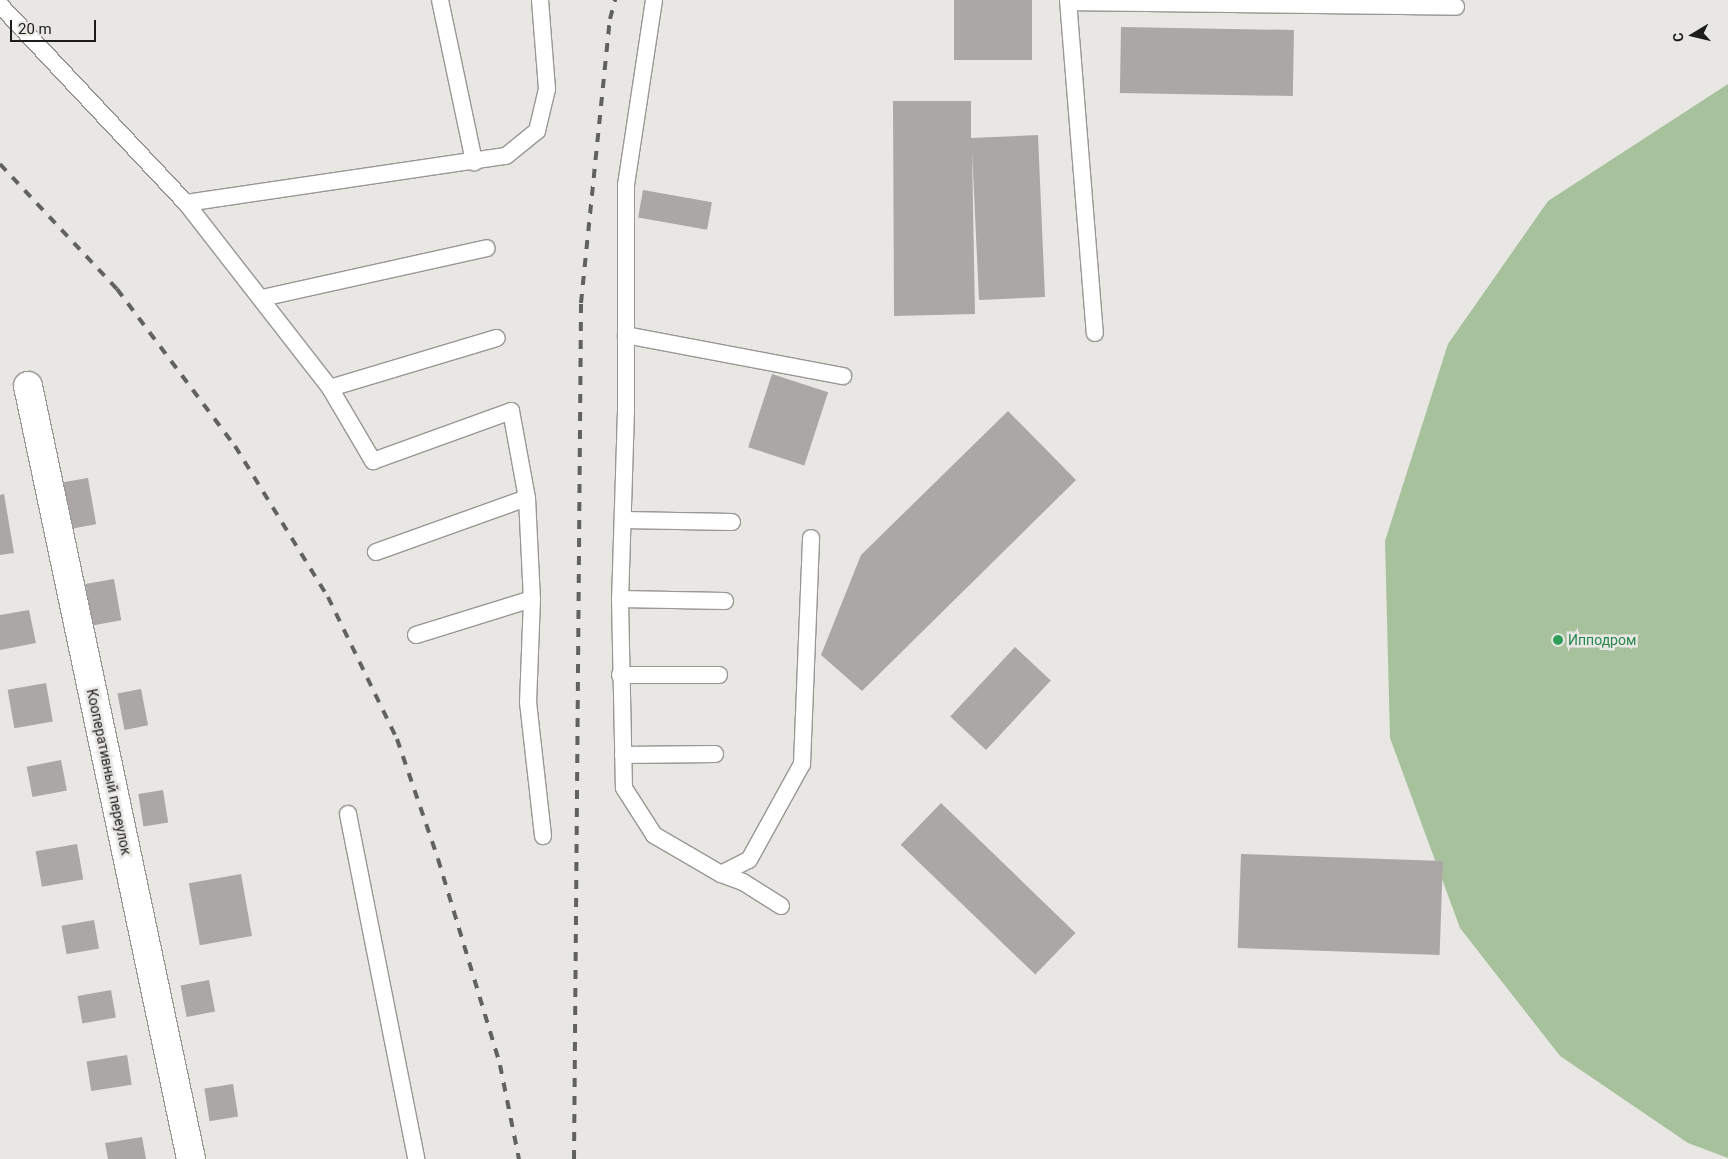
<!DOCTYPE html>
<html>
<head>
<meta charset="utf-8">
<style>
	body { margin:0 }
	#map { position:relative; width:1728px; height:1159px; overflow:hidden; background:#e8e7e4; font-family:Roboto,sans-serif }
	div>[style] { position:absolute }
	.green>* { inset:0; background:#a7c19c }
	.building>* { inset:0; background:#aba7a7; transform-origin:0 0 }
	.roads { filter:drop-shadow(1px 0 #989794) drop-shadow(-1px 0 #989794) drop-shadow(0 1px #989794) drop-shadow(0 -1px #989794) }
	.lane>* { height:16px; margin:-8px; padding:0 8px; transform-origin:8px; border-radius:8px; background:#fff }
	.street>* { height:28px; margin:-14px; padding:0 14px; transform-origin:14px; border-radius:14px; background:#fff }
	.rail>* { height:4px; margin-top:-2px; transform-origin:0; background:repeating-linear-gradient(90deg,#61615f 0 9px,transparent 0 18px) }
	.dots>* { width:14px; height:14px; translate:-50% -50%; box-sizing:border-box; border:2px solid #e8e7e4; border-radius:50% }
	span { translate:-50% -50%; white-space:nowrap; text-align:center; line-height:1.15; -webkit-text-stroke:5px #e8e7e4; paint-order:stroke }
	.leisure-label { font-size:14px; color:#27864d }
	.left { translate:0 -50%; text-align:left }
	.street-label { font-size:14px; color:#1c1c1b }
	.north { position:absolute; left:1668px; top:10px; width:50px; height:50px; -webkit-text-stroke:4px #e8e7e4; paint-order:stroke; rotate:261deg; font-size:14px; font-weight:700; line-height:20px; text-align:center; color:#1c1c1b }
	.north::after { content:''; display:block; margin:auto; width:18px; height:22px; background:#1c1c1b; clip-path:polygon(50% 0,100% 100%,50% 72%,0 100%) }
	.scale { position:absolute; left:10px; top:20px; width:86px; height:22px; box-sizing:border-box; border:2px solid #1c1c1b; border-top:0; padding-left:6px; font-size:15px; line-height:18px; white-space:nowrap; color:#1c1c1b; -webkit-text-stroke:4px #e8e7e4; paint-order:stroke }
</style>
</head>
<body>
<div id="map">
	<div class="green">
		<i style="clip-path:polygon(1728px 84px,1728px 1158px,1688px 1143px,1560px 1056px,1460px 928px,1390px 738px,1385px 541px,1448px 344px,1548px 201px)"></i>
	</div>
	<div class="building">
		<i style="left:954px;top:0;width:78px;height:60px"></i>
		<i style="left:1121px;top:27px;width:173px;height:66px;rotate:1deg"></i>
		<i style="clip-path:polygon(893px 101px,971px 101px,971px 138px,1038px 135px,1045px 297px,979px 300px,972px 151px,975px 314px,894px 316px)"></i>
		<i style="left:643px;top:190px;width:70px;height:28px;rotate:10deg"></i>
		<i style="left:772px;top:374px;width:59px;height:77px;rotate:18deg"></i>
		<i style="clip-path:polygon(1008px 411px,1076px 480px,862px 691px,821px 655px,861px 555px)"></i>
		<i style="left:88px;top:478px;width:47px;height:28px;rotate:80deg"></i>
		<i style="clip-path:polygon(4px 494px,14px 553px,0 555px,0 495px)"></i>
		<i style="left:114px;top:579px;width:42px;height:29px;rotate:80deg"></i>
		<i style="clip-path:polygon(29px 610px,36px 643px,0 650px,0 615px)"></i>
		<i style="left:1015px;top:647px;width:49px;height:95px;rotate:43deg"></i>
		<i style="left:46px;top:683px;width:39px;height:39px;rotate:80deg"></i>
		<i style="left:141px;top:689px;width:37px;height:24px;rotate:79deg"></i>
		<i style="left:61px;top:760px;width:31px;height:35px;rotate:79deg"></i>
		<i style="left:163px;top:790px;width:33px;height:25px;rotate:81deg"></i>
		<i style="left:941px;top:803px;width:187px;height:58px;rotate:44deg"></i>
		<i style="left:77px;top:844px;width:36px;height:42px;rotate:80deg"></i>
		<i style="left:1241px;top:854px;width:202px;height:94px;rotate:2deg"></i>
		<i style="left:241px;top:874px;width:63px;height:53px;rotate:80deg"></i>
		<i style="left:94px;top:920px;width:29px;height:33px;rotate:80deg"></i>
		<i style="left:209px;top:980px;width:32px;height:29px;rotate:79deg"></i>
		<i style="left:111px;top:990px;width:28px;height:34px;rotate:80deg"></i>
		<i style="left:127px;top:1055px;width:30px;height:41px;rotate:81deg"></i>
		<i style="left:233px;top:1084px;width:33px;height:29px;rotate:81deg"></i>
		<i style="clip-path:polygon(142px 1137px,146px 1159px,108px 1159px,105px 1143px)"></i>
	</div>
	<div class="roads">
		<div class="lane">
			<i style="left:440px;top:0;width:166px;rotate:78.1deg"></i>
			<i style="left:654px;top:0;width:187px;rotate:98.6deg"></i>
			<i style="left:626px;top:185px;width:226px;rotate:90deg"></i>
			<i style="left:626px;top:411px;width:188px;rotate:91.8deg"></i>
			<i style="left:620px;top:599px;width:189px;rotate:88.8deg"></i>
			<i style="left:624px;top:788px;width:56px;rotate:57.4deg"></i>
			<i style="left:654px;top:835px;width:78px;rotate:30.2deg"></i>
			<i style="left:721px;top:874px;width:31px;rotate:-27deg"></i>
			<i style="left:749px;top:860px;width:110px;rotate:-61.1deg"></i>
			<i style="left:802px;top:764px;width:226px;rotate:-87.7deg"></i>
			<i style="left:1068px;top:0;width:334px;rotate:85.4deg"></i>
			<i style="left:1069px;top:2px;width:387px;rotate:0.7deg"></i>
			<i style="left:0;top:5px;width:272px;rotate:46.8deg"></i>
			<i style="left:186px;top:203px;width:234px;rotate:52.1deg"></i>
			<i style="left:330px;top:388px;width:85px;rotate:59.5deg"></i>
			<i style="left:373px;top:461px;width:147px;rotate:-19.9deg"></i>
			<i style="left:511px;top:411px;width:88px;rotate:79.6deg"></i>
			<i style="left:527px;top:498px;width:101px;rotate:87.2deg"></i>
			<i style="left:532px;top:599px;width:103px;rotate:92.2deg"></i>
			<i style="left:528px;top:702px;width:135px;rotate:83.6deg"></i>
			<i style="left:186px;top:203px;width:323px;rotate:-8.4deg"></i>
			<i style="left:506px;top:156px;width:40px;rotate:-39deg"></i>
			<i style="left:537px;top:131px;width:43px;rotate:-76.6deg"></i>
			<i style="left:547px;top:89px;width:89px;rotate:-94.5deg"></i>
			<i style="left:262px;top:298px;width:230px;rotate:-12.5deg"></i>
			<i style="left:626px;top:335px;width:221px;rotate:10.7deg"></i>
			<i style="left:330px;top:388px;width:174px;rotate:-16.7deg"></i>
			<i style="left:623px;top:520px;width:109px;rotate:1.1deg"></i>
			<i style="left:376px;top:552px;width:160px;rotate:-19.7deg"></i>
			<i style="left:620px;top:599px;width:105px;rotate:1.1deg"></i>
			<i style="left:416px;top:635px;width:121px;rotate:-17.2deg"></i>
			<i style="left:620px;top:675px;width:99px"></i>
			<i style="left:623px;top:755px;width:92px;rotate:-0.6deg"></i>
			<i style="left:348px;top:814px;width:352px;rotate:78.8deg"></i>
			<i style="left:721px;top:874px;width:23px;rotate:20deg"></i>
			<i style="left:743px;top:882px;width:45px;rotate:32.3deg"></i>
		</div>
		<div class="street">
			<i style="left:28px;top:386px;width:790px;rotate:78.09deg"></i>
		</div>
	</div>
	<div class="rail">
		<i style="left:0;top:164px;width:171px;rotate:46.9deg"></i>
		<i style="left:117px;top:289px;width:196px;rotate:53.1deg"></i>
		<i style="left:235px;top:446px;width:177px;rotate:58.4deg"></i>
		<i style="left:328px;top:597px;width:158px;rotate:64.1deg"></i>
		<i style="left:397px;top:739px;width:127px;rotate:71.1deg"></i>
		<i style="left:438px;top:859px;width:215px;rotate:73.2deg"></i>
		<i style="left:500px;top:1065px;width:96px;rotate:78.6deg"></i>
		<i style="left:574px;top:1159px;width:856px;rotate:-89.53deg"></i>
		<i style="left:581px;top:303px;width:285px;rotate:-84.2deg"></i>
		<i style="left:610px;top:19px;width:20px;rotate:-75deg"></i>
	</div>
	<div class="dots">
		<i style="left:1558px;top:640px;background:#2e9e5b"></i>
	</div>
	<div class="leisure-label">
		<span class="left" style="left:1568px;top:640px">Ипподром</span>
	</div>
	<div class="street-label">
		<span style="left:109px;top:772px;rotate:78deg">Кооперативный переулок</span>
	</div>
	<div class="north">С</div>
	<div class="scale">20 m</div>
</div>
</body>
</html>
